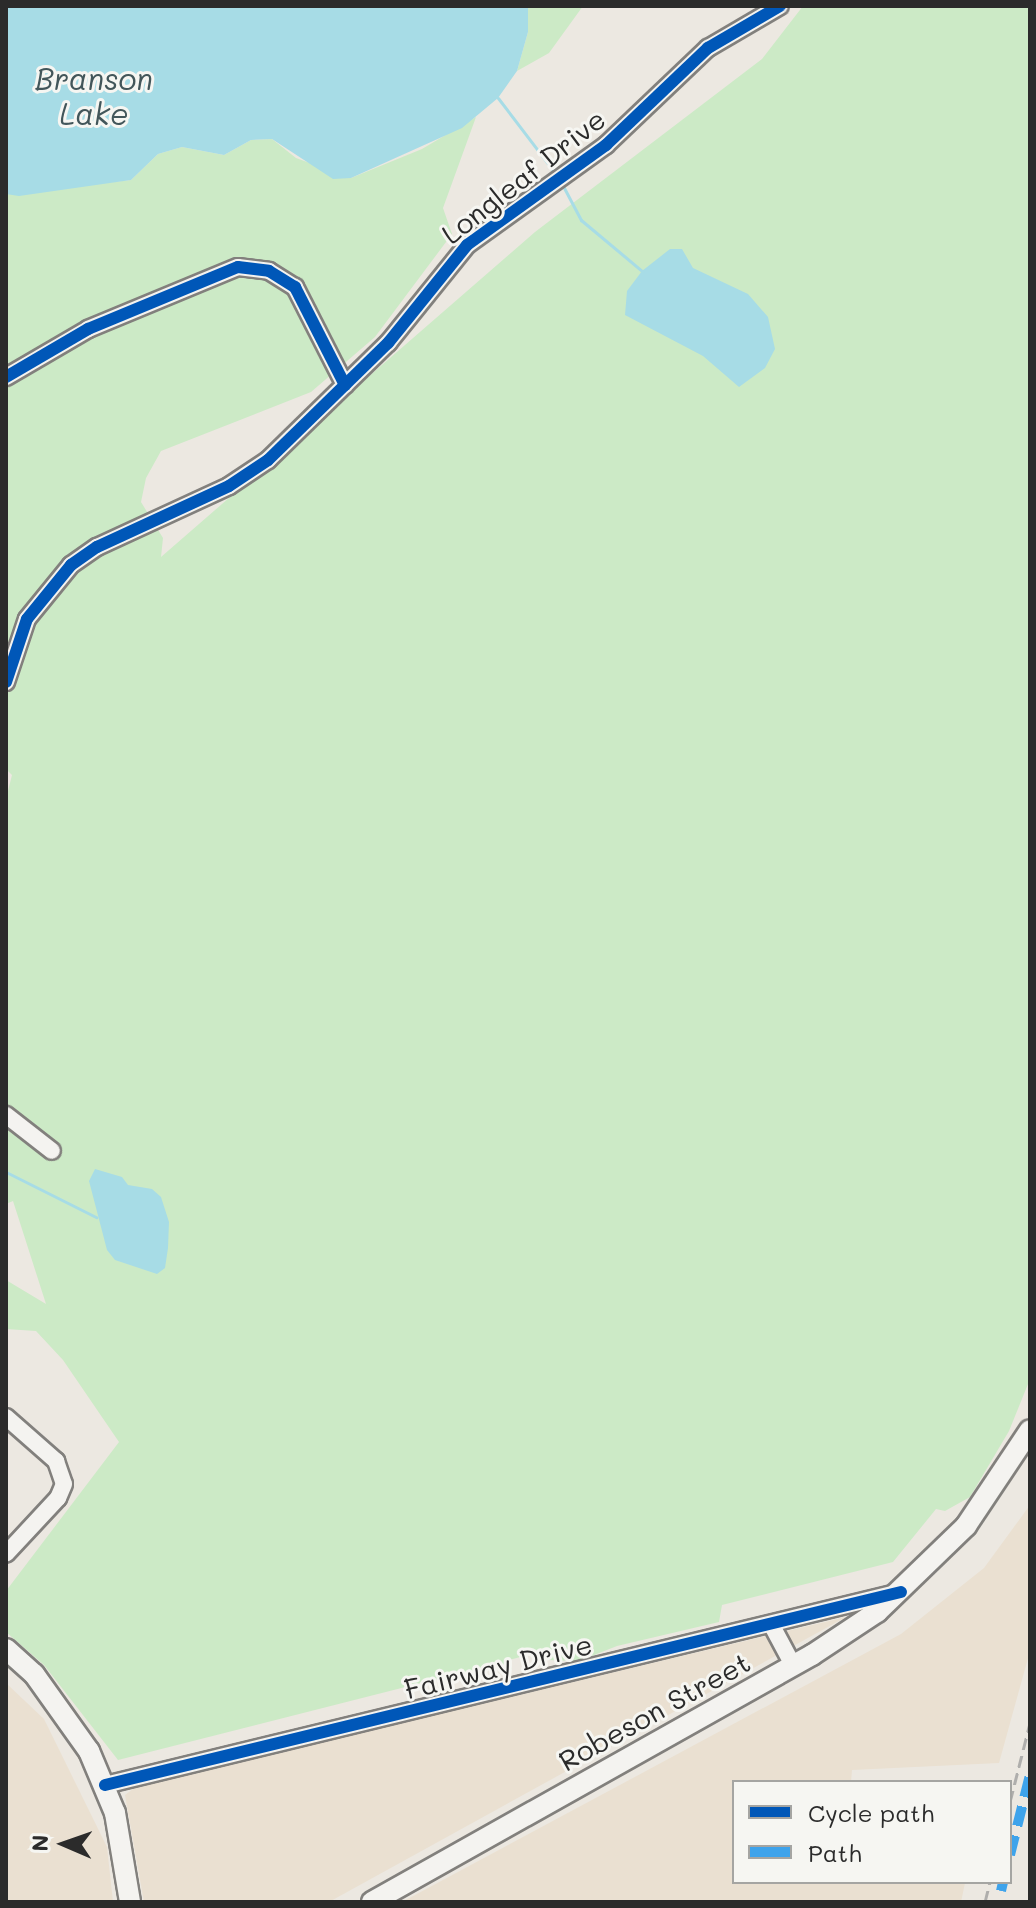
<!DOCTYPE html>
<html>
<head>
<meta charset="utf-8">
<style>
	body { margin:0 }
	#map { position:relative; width:1036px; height:1908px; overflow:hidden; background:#ece8e1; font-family:Mali,sans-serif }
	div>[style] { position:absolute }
	.built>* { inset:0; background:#eae0d1 }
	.green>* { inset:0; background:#cceac6 }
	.water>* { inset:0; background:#a7dce6 }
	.stream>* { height:3px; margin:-1.5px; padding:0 1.5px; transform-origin:1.5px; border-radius:1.5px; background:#a7dce6 }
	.roads { filter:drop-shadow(2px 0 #82807d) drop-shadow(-2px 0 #82807d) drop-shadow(0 2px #82807d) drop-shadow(0 -2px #82807d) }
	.minor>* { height:16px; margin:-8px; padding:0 8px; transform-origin:8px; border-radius:8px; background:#f4f3f0 }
	.major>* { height:20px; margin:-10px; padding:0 10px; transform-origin:10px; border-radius:10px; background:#f4f3f0 }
	.rail>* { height:3px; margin-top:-1.5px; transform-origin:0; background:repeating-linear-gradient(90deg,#afaeac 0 12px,transparent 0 18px) }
	.quiet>* { height:10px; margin-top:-5px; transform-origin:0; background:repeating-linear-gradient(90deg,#3ea3eb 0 20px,transparent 0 30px) }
	.cycleway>* { height:12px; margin:-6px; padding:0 6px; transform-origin:6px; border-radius:6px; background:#0057b8 }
	span { translate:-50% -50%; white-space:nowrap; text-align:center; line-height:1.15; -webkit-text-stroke:6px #f6f6f2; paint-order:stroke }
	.street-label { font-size:28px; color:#2b2b2b }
	.water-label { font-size:30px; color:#42565a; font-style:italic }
	.frame { position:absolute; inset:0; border:8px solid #2b2b2b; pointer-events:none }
	.legend { position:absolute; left:732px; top:1780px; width:280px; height:104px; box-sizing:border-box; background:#f6f6f2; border:2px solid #a5a5a2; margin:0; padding:10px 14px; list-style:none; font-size:24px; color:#2b2b2b }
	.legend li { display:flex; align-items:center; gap:16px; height:40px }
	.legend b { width:40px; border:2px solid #a5a5a2 }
	.north { position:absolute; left:24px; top:1804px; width:80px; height:80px; -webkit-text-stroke:6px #f6f6f2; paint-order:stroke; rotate:272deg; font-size:22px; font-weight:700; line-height:32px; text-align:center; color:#2b2b2b }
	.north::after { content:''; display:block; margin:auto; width:28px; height:36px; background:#2b2b2b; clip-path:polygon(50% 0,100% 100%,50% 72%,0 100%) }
</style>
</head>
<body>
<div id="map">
	<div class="built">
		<i style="clip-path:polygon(1030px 1505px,1030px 1651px,999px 1763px,852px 1770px,851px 1782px,734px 1782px,734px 1882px,965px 1883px,961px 1902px,402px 1902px,901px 1634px,984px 1568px)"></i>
		<i style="clip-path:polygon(846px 1617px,329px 1902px,144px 1902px,125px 1795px,137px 1786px)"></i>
		<i style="clip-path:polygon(6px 1683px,44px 1719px,107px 1847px,113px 1902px,6px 1902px)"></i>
	</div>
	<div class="green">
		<i style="clip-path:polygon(528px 6px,583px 6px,549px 53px,517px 71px,528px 32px)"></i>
		<i style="clip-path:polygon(803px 6px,1030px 6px,1030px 1379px,1009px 1431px,970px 1497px,945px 1511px,936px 1509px,893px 1562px,722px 1605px,719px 1622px,617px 1646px,579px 1661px,548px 1660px,543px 1651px,509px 1660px,512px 1669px,502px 1673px,496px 1667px,433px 1680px,118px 1760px,44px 1665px,6px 1632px,6px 1591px,119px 1442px,63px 1360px,36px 1331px,6px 1329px,6px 1280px,46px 1304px,13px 1201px,6px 1204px,6px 799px,12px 775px,6px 769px,6px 194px,131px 180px,158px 154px,182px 147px,224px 155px,251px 140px,272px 139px,296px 158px,351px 178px,422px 149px,476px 117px,443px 208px,452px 234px,375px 337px,311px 392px,161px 451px,146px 478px,141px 502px,163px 538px,161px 557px,535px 232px,762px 59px)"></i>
	</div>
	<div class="water">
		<i style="clip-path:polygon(6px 6px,528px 6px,528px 32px,517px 71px,498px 98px,462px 128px,351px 178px,333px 179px,272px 139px,251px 140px,224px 155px,182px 147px,158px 154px,131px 180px,19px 196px,6px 194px)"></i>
		<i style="clip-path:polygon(670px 249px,682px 249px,693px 268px,748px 294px,768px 317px,775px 349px,765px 368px,739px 387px,703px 356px,625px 315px,627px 291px,642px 271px)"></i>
		<i style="clip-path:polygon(95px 1169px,122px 1177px,128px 1185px,152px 1189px,161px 1197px,169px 1222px,168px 1248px,165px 1268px,157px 1274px,115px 1260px,107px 1250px,89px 1181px)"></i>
	</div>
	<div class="stream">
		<i style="left:498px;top:98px;width:96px;rotate:52.7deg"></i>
		<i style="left:562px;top:184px;width:41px;rotate:62.2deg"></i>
		<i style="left:581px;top:220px;width:80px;rotate:39.9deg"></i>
		<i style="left:6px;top:1172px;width:101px;rotate:26.6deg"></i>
	</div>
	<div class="roads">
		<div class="minor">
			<i style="left:6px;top:377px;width:95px;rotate:-30.3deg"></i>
			<i style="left:88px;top:329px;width:162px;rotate:-22.5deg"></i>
			<i style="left:238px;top:267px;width:31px;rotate:7deg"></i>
			<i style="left:269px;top:271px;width:31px;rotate:32deg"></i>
			<i style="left:295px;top:287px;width:110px;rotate:63deg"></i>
			<i style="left:6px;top:682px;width:66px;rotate:-71.6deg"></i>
			<i style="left:27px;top:619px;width:70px;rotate:-50.8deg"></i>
			<i style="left:71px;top:565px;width:32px;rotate:-35deg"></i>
			<i style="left:97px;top:547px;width:145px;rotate:-24.8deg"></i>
			<i style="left:229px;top:486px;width:47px;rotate:-33.7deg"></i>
			<i style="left:268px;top:460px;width:168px;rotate:-44.3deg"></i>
			<i style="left:388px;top:343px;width:126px;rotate:-51.1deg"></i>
			<i style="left:467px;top:245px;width:171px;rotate:-35.7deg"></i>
			<i style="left:606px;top:145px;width:141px;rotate:-43.6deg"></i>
			<i style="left:708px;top:48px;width:83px;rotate:-30.3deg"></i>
			<i style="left:6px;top:1115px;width:58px;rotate:38deg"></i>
			<i style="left:6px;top:1417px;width:67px;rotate:41.3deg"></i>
			<i style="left:56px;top:1461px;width:24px;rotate:71deg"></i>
			<i style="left:64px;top:1484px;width:15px;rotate:113deg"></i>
			<i style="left:58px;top:1498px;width:76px;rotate:132.9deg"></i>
			<i style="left:771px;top:1624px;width:47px;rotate:61.8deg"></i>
			<i style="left:105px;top:1785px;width:814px;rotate:-13.64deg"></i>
		</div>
		<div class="major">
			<i style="left:6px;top:1649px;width:38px;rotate:42deg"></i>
			<i style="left:34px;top:1674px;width:95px;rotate:54.5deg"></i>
			<i style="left:89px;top:1751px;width:67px;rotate:67.2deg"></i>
			<i style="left:115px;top:1813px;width:90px;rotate:80.4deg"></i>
			<i style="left:372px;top:1902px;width:505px;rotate:-29.31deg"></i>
			<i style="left:812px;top:1655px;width:78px;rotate:-33.5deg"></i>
			<i style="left:877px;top:1612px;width:124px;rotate:-44deg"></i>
			<i style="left:966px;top:1526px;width:115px;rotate:-56.3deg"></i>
		</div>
	</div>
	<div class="rail">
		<i style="left:1010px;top:1802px;width:81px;rotate:-75.8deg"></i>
		<i style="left:985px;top:1902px;width:21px;rotate:-76deg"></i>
	</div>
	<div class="quiet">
		<i style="left:1010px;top:1855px;width:82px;rotate:-76deg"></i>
		<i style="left:1001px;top:1891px;width:9px;rotate:-77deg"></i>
	</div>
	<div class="cycleway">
		<i style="left:6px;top:377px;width:95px;rotate:-30.3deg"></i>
		<i style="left:88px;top:329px;width:162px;rotate:-22.5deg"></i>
		<i style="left:238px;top:267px;width:31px;rotate:7deg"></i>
		<i style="left:269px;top:271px;width:31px;rotate:32deg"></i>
		<i style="left:295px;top:287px;width:110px;rotate:63deg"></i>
		<i style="left:6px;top:682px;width:66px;rotate:-71.6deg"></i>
		<i style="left:27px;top:619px;width:70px;rotate:-50.8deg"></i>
		<i style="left:71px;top:565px;width:32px;rotate:-35deg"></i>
		<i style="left:97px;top:547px;width:145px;rotate:-24.8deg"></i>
		<i style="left:229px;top:486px;width:47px;rotate:-33.7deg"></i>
		<i style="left:268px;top:460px;width:168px;rotate:-44.3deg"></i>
		<i style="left:388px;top:343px;width:126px;rotate:-51.1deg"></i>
		<i style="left:467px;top:245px;width:171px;rotate:-35.7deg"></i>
		<i style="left:606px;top:145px;width:141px;rotate:-43.6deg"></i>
		<i style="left:708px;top:48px;width:83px;rotate:-30.3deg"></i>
		<i style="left:105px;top:1785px;width:819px;rotate:-13.63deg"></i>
	</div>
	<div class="street-label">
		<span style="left:523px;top:176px;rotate:-38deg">Longleaf Drive</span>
		<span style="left:498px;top:1666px;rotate:-14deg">Fairway Drive</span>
		<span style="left:654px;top:1711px;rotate:-29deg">Robeson Street</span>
	</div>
	<div class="water-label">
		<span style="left:94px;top:95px">Branson<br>Lake</span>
	</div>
	<div class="frame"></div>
	<ul class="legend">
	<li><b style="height:10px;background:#0057b8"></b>Cycle path</li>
	<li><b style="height:10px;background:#3ea3eb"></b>Path</li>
	</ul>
	<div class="north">N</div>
</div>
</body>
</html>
